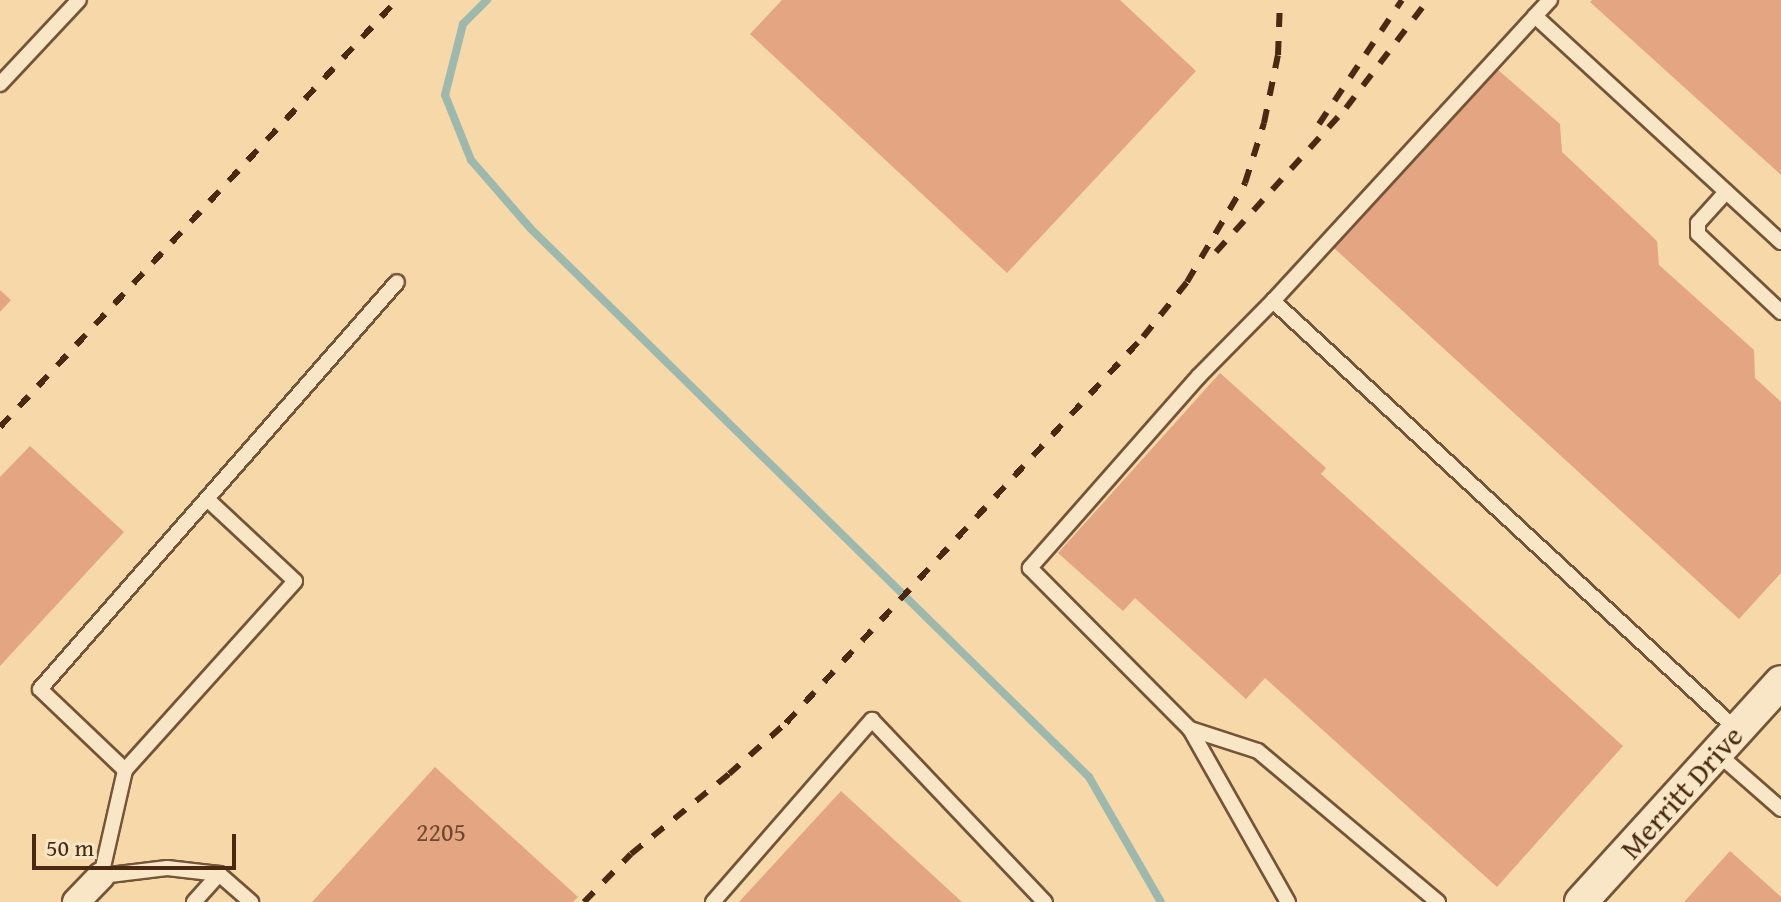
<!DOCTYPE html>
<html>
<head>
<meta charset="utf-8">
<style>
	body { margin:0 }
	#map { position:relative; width:1781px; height:902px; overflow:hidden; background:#f6d8a9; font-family:"Gentium Book Plus",serif }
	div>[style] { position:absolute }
	.stream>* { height:8px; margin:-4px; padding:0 4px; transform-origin:4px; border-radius:4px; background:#9db9ae }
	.building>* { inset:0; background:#e4a682 }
	.roads { filter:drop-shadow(2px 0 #745537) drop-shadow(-2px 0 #745537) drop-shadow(0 2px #745537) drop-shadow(0 -2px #745537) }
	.service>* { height:14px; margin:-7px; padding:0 7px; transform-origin:7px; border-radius:7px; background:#f9e6c7 }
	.minor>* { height:26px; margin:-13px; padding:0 13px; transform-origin:13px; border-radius:13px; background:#f9e6c7 }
	.tertiary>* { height:32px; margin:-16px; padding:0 16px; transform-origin:16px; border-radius:16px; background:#f9e6c7 }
	.rail>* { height:6px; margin-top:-3px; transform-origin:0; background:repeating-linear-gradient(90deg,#492911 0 14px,transparent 0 28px) }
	span { translate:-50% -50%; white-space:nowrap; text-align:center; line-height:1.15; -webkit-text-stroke:6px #f9e6c7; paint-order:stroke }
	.number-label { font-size:26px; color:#70482d }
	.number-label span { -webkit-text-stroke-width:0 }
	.street-label { font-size:30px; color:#492911 }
	.scale { position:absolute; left:32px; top:834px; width:204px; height:36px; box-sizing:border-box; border:4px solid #492911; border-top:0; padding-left:10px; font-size:24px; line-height:28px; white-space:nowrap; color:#492911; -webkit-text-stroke:6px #f9e6c7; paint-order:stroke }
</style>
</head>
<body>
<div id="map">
	<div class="stream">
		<i style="left:487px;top:0;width:34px;rotate:135deg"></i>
		<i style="left:463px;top:24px;width:73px;rotate:104.2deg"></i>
		<i style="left:445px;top:95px;width:70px;rotate:68.2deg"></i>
		<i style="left:471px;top:160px;width:91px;rotate:49deg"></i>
		<i style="left:531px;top:229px;width:782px;rotate:44.48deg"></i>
		<i style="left:1089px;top:777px;width:144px;rotate:60.1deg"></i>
	</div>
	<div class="building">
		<i style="clip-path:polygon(782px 0,1120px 0,1196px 71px,1007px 273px,750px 34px)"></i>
		<i style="clip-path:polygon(1592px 0,1781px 0,1781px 175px,1590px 2px)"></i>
		<i style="clip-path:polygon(1497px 69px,1560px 124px,1562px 152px,1657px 241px,1659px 265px,1754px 350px,1755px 378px,1781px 402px,1781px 573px,1739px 619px,1334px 248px)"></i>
		<i style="clip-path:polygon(0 290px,11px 300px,0 312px)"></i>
		<i style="clip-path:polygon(1220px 373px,1326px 468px,1321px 474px,1623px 746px,1497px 887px,1265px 678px,1246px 699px,1135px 598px,1123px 611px,1058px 553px)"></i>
		<i style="clip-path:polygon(30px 446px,124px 532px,0 666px,0 477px)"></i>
		<i style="clip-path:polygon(435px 767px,578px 897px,573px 902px,312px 902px)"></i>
		<i style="clip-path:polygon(841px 791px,962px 902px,739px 902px)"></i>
		<i style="clip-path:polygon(1730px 851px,1781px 897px,1781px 902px,1684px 902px)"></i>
	</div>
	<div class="roads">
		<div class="service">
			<i style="left:1535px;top:16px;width:22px;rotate:-47deg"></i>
			<i style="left:0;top:84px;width:115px;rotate:-46.8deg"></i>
			<i style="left:1726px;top:192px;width:42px;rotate:132.1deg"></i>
			<i style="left:1698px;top:223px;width:11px;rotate:90deg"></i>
			<i style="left:1698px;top:234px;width:114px;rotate:43.2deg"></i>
			<i style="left:1273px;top:301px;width:105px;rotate:134.6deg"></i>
			<i style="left:1199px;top:376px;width:256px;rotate:131.4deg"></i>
			<i style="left:1030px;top:568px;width:227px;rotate:45.2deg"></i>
			<i style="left:1190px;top:729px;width:199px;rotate:60.5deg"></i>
			<i style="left:1190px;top:729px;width:71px;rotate:17.9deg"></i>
			<i style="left:1258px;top:751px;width:235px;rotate:40deg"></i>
			<i style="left:1737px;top:730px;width:632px;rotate:-137.24deg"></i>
			<i style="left:1273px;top:301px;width:387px;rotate:-47.4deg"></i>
			<i style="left:1535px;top:16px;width:334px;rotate:42.6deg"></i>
			<i style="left:1717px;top:753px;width:85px;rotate:41.2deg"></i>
			<i style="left:125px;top:770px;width:254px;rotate:-48deg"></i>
			<i style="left:295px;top:581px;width:120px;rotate:-137deg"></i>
			<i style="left:219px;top:874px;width:52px;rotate:-173.4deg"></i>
			<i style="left:167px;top:868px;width:66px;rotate:173.1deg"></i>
			<i style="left:101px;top:876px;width:109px;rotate:-77.2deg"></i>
			<i style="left:125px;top:770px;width:117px;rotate:-136.4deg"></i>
			<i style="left:40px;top:689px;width:541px;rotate:-48.74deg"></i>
			<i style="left:194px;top:902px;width:38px;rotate:-48deg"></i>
			<i style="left:219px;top:874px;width:43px;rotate:41.2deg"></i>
			<i style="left:713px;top:902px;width:242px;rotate:-48.9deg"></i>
			<i style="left:872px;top:720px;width:251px;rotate:46.5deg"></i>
		</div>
		<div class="minor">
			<i style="left:76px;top:902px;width:36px;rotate:-46deg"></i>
		</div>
		<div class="tertiary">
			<i style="left:1581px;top:902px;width:297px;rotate:-47.7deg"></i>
		</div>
	</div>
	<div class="rail">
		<i style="left:1319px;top:124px;width:149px;rotate:-56.2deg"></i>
		<i style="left:1216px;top:252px;width:194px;rotate:-47.9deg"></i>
		<i style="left:1346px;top:108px;width:136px;rotate:-52.8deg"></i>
		<i style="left:0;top:427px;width:583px;rotate:-47.09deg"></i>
		<i style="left:584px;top:902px;width:67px;rotate:-45.6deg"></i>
		<i style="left:631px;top:854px;width:127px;rotate:-39.2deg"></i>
		<i style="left:729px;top:774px;width:76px;rotate:-41.8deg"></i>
		<i style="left:786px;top:723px;width:526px;rotate:-47.24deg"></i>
		<i style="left:1143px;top:337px;width:70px;rotate:-51.3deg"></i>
		<i style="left:1187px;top:282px;width:115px;rotate:-59.6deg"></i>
		<i style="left:1245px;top:183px;width:63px;rotate:-72.4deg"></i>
		<i style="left:1264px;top:123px;width:69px;rotate:-78.4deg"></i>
		<i style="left:1278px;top:55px;width:55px;rotate:-87.9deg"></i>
	</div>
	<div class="number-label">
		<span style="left:441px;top:832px">2205</span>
	</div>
	<div class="street-label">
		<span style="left:1681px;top:792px;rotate:-48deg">Merritt Drive</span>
	</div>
	<div class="scale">50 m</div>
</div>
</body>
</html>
